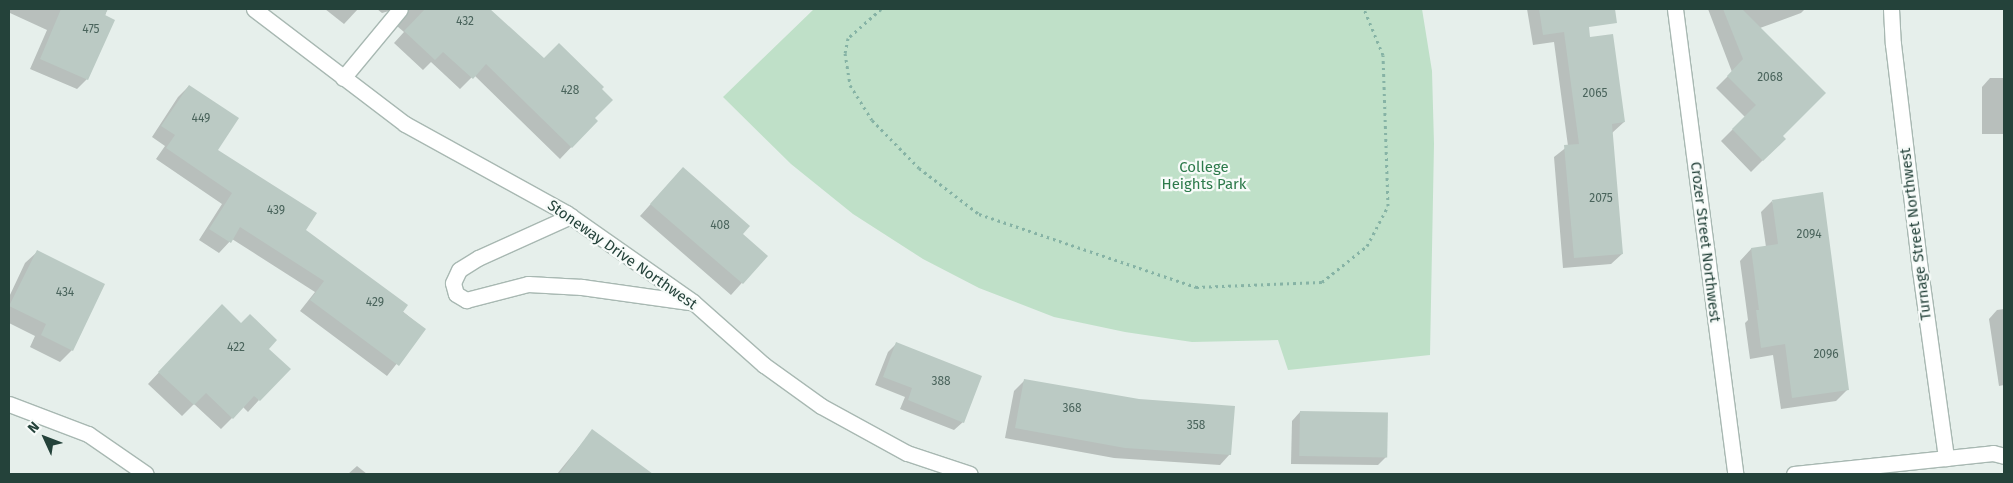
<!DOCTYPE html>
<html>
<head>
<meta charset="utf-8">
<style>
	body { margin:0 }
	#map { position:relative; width:2013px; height:483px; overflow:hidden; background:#e6efeb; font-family:"Fira Sans",sans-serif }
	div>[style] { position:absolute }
	.green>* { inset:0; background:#bfe0c8 }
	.shadow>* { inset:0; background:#0003 }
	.building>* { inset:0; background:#bbcac4; transform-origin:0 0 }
	.path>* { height:3px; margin-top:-1.5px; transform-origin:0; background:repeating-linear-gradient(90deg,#86b3a5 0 2.5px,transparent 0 6.5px) }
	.roads { filter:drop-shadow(1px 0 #a8b8b2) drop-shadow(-1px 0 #a8b8b2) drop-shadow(0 1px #a8b8b2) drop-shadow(0 -1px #a8b8b2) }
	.minor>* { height:15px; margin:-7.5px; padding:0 7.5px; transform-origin:7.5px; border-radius:7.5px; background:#fff }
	span { translate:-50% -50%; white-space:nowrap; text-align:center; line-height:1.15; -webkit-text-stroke:4.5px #f7fbf9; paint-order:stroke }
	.number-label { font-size:12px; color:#4a645c }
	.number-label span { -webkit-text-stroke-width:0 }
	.park-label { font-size:15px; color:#2d7a4b }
	.street-label { font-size:15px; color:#24423a }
	.frame { position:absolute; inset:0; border:10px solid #24423a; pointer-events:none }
	.north { position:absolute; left:20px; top:413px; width:50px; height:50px; -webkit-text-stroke:4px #f7fbf9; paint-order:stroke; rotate:313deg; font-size:14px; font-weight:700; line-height:20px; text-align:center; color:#24423a }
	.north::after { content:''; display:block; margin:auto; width:18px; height:22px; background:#24423a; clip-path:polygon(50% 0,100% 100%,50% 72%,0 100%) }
</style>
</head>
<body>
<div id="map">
	<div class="green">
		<i style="clip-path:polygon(814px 9px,1422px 9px,1432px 71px,1434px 144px,1430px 355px,1288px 370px,1278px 340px,1192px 342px,1125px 332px,1054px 317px,979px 288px,923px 259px,853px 214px,791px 164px,723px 97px)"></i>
	</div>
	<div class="shadow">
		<i style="clip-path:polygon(9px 9px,107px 9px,87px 79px,77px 89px,30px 69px,47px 30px,10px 13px)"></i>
		<i style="clip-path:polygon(325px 9px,358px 9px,344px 24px)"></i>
		<i style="clip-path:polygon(377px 9px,488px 9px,544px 60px,596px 121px,560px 159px,474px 75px,460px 89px,431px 62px,423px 70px,394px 43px,404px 32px,397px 26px,398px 18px,395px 13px,389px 11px,382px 13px)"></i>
		<i style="clip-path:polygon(1527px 9px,1585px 9px,1589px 38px,1624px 122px,1612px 133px,1622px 254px,1611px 264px,1563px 268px,1554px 157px,1568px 146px,1554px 42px,1533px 45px)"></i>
		<i style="clip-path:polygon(1708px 9px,1805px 9px,1801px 13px,1760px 28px,1781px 136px,1784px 139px,1751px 172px,1721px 141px,1745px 117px,1716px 88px,1732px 72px)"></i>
		<i style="clip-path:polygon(1990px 78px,2004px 78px,2004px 134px,1982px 134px,1982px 87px)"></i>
		<i style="clip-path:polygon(189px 86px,217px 150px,304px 230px,424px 329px,387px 376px,300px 311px,315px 292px,232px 239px,219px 253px,199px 240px,222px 204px,156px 159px,165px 146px,152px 137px,178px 97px)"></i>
		<i style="clip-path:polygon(683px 168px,741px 234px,766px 256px,731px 295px,640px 216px)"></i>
		<i style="clip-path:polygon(1772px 201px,1848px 389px,1836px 401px,1781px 409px,1773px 355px,1750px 359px,1745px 323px,1748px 320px,1740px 261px,1751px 249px,1766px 247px,1761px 212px)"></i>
		<i style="clip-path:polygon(37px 252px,72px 350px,60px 362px,30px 347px,35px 336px,9px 323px,9px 297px,25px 263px)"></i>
		<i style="clip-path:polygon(2004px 309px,2004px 385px,1999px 386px,1989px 319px,1997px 310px)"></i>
		<i style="clip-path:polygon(210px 318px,259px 400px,248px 412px,243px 407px,221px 429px,194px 404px,182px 416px,148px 384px)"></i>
		<i style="clip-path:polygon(897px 343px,963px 422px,954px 430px,900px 409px,905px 397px,875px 385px,888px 352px)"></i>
		<i style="clip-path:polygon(1024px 381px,1230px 454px,1220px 465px,1114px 458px,1005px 438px,1014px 391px)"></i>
		<i style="clip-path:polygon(1300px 412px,1386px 457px,1378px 465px,1291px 464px,1292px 421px)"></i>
		<i style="clip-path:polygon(592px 431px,651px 474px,557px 474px)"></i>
		<i style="clip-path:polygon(357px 466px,367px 474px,348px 474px)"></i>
	</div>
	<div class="building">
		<i style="clip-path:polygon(61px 9px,108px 9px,105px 15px,115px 20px,88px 80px,40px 59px)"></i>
		<i style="clip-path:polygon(425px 9px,490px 9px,544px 58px,559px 43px,604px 87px,602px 89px,613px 100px,595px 118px,598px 121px,572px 148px,486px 64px,473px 79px,443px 52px,435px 60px,404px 31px)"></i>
		<i style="clip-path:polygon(1539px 9px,1615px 9px,1617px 23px,1589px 27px,1590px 37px,1613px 34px,1625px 122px,1612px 124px,1623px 254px,1574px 258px,1564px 145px,1579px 144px,1564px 32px,1543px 35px)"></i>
		<i style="clip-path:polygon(1723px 9px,1742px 9px,1826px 93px,1783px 136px,1786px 139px,1763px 161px,1732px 129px,1756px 105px,1727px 76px,1743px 59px)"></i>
		<i style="clip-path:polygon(189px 85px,239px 118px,218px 150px,317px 213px,306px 230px,408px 305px,403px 312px,426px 329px,399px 366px,310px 300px,324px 281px,240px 227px,231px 243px,209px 229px,232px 193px,166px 148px,175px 135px,161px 126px)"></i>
		<i style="clip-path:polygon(683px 167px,750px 226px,743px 234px,768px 256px,743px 284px,650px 204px)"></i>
		<i style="clip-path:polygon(1823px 192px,1849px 390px,1792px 398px,1785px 344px,1761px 348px,1756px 310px,1759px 310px,1751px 248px,1778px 244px,1772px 200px)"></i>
		<i style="clip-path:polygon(37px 250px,105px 284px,73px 351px,41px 335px,46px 324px,9px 306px)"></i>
		<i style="clip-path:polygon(222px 304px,241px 323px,250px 314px,277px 340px,269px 349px,291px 369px,260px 401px,254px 396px,233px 419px,206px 393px,194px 405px,158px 372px)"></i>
		<i style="clip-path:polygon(896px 342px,982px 376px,964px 423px,908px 400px,912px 388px,883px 377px)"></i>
		<i style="clip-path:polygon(1024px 379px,1139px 399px,1235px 406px,1231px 455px,1125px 448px,1015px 428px)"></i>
		<i style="left:1300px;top:411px;width:88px;height:45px;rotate:1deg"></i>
		<i style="clip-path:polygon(592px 429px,653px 474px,559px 474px)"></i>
	</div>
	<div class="path">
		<i style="left:881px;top:9px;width:44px;rotate:138.7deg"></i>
		<i style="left:848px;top:38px;width:15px;rotate:101deg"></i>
		<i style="left:845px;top:53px;width:32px;rotate:81deg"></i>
		<i style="left:850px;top:85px;width:41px;rotate:57.8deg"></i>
		<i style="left:872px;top:120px;width:67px;rotate:45.6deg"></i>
		<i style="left:919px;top:168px;width:76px;rotate:37.5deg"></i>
		<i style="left:979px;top:214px;width:229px;rotate:18.6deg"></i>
		<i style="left:1196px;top:287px;width:126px;rotate:-2.3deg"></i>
		<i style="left:1322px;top:282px;width:58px;rotate:-38.7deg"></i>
		<i style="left:1367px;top:246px;width:45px;rotate:-62.3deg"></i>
		<i style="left:1388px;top:206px;width:151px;rotate:-91.9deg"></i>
		<i style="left:1383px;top:55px;width:50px;rotate:-112.4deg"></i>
	</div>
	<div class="roads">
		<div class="minor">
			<i style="left:254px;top:9px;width:190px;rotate:37.3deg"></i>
			<i style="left:405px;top:124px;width:184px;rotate:28.9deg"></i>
			<i style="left:566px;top:213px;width:155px;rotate:35deg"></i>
			<i style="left:693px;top:302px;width:95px;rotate:41.6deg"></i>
			<i style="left:764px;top:365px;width:70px;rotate:35.7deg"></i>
			<i style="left:821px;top:406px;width:98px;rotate:28.7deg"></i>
			<i style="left:907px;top:453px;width:66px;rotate:18.4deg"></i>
			<i style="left:1675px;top:9px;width:469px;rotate:82.6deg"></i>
			<i style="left:1891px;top:9px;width:35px;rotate:87deg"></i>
			<i style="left:1893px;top:44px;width:228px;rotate:83.2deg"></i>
			<i style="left:1920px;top:270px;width:190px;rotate:82.1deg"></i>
			<i style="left:343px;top:78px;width:89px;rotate:-50.4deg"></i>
			<i style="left:571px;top:216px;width:102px;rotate:155.7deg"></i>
			<i style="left:478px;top:258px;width:22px;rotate:148deg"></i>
			<i style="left:459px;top:270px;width:14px;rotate:115deg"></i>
			<i style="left:453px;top:283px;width:11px;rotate:75deg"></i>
			<i style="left:456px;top:294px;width:12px;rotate:31deg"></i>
			<i style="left:466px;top:300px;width:64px;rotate:-14.5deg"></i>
			<i style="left:528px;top:284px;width:54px;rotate:3.2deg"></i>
			<i style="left:582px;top:287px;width:108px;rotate:8deg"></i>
			<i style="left:9px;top:404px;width:85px;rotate:20.8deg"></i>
			<i style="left:88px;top:434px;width:70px;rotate:34.6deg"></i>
			<i style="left:1794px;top:474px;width:200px;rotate:-6deg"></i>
			<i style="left:1993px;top:453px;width:11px;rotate:15deg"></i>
		</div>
	</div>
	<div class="number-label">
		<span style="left:465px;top:22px">432</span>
		<span style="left:91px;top:30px">475</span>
		<span style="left:1770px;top:78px">2068</span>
		<span style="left:570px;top:91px">428</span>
		<span style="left:1595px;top:94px">2065</span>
		<span style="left:201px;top:119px">449</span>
		<span style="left:1601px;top:199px">2075</span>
		<span style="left:276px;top:211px">439</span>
		<span style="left:720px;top:226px">408</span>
		<span style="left:1809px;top:235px">2094</span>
		<span style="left:65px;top:293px">434</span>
		<span style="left:375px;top:303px">429</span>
		<span style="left:236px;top:348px">422</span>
		<span style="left:1826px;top:355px">2096</span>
		<span style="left:941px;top:382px">388</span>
		<span style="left:1072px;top:409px">368</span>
		<span style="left:1196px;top:426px">358</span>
	</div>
	<div class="park-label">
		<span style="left:1204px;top:176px">College<br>Heights Park</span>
	</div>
	<div class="street-label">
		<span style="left:1916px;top:234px;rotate:-97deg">Turnage Street Northwest</span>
		<span style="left:1705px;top:242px;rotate:83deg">Crozer Street Northwest</span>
		<span style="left:622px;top:255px;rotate:35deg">Stoneway Drive Northwest</span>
	</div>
	<div class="frame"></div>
	<div class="north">N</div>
</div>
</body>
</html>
